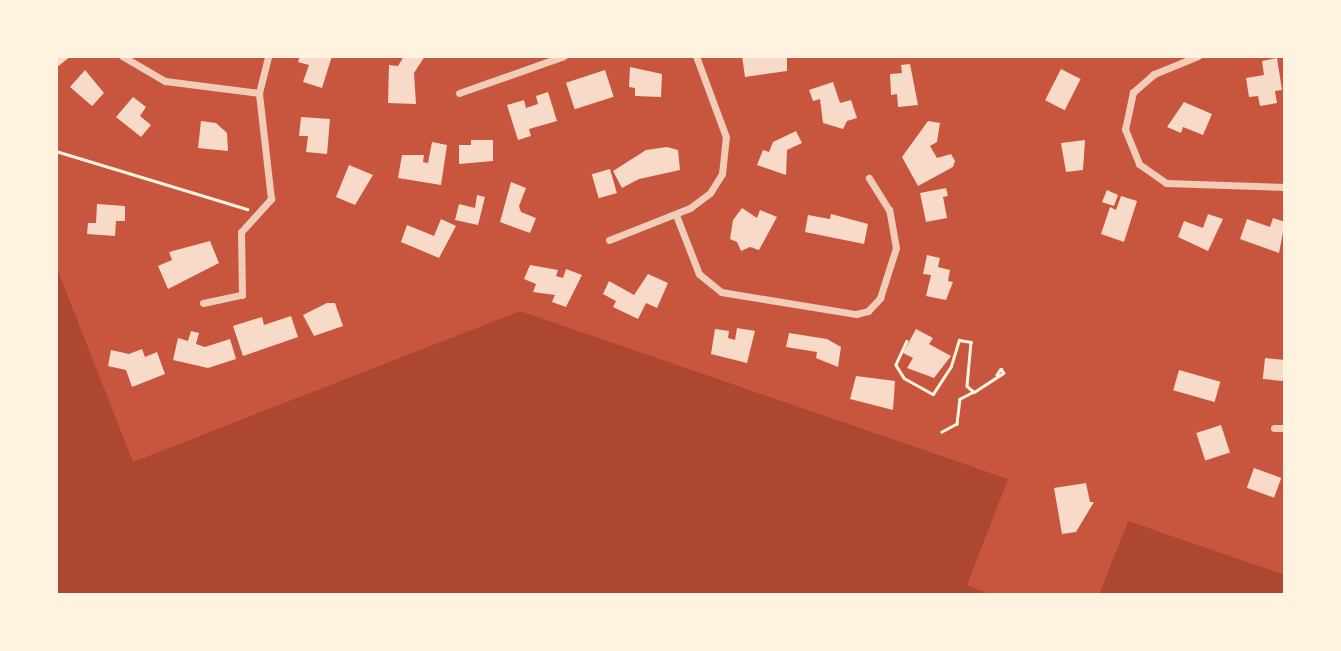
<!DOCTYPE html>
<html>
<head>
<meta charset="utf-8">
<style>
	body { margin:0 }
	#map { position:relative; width:1341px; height:651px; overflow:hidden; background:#c8553d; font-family:"Work Sans",sans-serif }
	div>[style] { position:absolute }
	.green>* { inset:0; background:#ae4732 }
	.building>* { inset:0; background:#f7dbc8; transform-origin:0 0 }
	.path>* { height:2.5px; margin:-1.25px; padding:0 1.25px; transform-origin:1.25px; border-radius:1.25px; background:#fff3e0 }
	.minor>* { height:7px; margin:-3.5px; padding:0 3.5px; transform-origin:3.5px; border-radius:3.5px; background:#f1ccb7 }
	span { translate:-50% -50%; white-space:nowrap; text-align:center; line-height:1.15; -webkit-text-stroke:7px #fff3e0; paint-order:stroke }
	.frame { position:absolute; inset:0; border:58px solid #fff3e0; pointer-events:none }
</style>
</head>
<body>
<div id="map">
	<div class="green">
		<i style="clip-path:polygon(56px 266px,133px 462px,520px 311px,1008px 479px,967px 585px,991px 595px,56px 595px)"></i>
		<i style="clip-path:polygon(1128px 521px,1285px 575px,1285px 595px,1099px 595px)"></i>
	</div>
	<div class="building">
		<i style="clip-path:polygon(56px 56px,71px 56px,56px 68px)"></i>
		<i style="clip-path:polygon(300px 56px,332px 56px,322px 88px,303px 82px,309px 65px,298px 62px)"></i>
		<i style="clip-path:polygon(404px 56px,425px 56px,414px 73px,416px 104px,388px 103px,389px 65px,398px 66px)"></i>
		<i style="clip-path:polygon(742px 56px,787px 56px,787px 71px,745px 77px)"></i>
		<i style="clip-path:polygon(1277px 58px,1282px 90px,1275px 91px,1277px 103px,1260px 106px,1258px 96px,1249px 97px,1246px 78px,1264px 75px,1262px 61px)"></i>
		<i style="clip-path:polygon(910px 64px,918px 105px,898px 107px,897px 94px,891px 95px,890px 74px,902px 73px,901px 65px)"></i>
		<i style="clip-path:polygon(630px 67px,662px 74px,661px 97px,635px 96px,635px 88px,629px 87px)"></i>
		<i style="left:1061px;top:69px;width:22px;height:35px;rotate:27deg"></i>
		<i style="clip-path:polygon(85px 70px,104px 93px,92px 106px,70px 87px)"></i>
		<i style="left:605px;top:70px;width:28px;height:41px;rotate:72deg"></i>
		<i style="clip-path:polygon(833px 82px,840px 103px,851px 100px,857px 118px,847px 121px,843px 129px,823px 123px,820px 99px,813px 101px,809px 90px)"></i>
		<i style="clip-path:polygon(548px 92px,557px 121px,529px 129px,531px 136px,518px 140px,507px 105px,524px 100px,526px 108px,538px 104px,536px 96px)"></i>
		<i style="clip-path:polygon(133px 97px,146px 107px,140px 116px,151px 125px,141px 137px,116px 117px)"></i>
		<i style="clip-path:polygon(1184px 102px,1212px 114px,1203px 135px,1183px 127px,1181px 133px,1167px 127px)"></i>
		<i style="clip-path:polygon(301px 117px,330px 119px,327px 154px,306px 152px,308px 136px,299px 136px)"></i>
		<i style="clip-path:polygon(201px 121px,216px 123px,227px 133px,228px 151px,198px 148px)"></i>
		<i style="clip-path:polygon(928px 121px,940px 123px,937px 142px,930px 146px,937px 158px,951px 154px,955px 161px,953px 167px,918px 186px,902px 157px)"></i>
		<i style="clip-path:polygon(796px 131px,802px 143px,787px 150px,786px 175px,757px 165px,763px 150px,769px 152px,773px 142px)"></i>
		<i style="clip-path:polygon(471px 140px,493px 140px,493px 161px,459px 164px,459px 145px,471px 145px)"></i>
		<i style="clip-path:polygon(1085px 140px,1083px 170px,1066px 172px,1061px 143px)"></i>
		<i style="clip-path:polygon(432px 142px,447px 145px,441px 185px,398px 178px,402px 155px,424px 155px,423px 162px,428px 163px)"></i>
		<i style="clip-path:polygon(667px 147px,678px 150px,680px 170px,639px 179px,622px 188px,613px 171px,646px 150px)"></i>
		<i style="clip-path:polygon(349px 165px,373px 175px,355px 205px,336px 197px)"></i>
		<i style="left:610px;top:169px;width:25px;height:19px;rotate:74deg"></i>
		<i style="clip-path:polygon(511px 182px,526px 188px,519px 206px,521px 212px,536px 218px,530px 233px,500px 222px)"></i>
		<i style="clip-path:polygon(946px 188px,948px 196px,943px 197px,947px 218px,926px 222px,920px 193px)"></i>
		<i style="clip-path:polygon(1107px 190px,1118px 195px,1114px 206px,1102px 202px)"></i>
		<i style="clip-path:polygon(477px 195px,485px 197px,478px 225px,455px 220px,459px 204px,475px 208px)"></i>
		<i style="clip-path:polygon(1121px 196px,1137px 201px,1124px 242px,1101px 234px,1110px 207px,1116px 210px)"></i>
		<i style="clip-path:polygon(97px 204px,125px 206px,125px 221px,116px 221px,115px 236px,87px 234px,88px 223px,96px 223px)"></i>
		<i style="clip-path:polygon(742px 208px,757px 218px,760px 210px,777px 217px,759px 250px,750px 247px,741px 251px,737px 242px,730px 239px,733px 220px)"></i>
		<i style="clip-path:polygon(831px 214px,868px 224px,864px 244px,805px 232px,808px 215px,830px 219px)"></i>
		<i style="clip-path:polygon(1208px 214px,1223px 219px,1208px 251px,1178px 237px,1184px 221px,1203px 228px)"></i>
		<i style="clip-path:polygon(1273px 218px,1285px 222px,1279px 253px,1240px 239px,1247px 219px,1270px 227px)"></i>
		<i style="clip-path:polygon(441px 219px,456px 226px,439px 258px,401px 242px,407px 225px,434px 236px)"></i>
		<i style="clip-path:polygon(210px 241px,219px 263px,168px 289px,158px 266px,172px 260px,169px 252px)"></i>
		<i style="clip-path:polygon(927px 255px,940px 258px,938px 267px,950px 270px,948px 281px,953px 282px,946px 300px,926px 296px,931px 275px,923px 274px)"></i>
		<i style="clip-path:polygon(530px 265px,558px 270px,556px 276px,563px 278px,566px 269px,582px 275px,566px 307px,552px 302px,555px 295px,533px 292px,536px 284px,524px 279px)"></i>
		<i style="clip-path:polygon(648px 274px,668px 283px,657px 308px,646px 303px,638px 319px,613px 307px,616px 301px,603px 294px,609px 281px,634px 295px)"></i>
		<i style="clip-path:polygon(327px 303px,335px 303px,343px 326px,314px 336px,303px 315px)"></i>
		<i style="clip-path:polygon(291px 316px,298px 337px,243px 356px,233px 326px,262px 317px,264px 325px)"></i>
		<i style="clip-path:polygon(737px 328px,755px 331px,747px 363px,711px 354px,715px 329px,729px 331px,728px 338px,735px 340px)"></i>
		<i style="clip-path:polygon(916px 329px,933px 338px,929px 344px,951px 356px,934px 378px,907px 368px,913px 358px,903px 353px)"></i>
		<i style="clip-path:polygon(191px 331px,199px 333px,196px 344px,205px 347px,230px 339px,236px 359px,208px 368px,173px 360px,178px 338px,188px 341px)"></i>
		<i style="clip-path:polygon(789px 333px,827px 339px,841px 347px,838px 367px,816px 358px,817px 352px,786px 347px)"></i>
		<i style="clip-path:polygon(142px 349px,145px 357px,157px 352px,165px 374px,132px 387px,126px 370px,108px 366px,111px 350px,129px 354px)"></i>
		<i style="left:1265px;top:358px;width:20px;height:21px;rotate:6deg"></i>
		<i style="left:1179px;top:370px;width:43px;height:21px;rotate:16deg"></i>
		<i style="clip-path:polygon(856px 376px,895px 381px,893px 410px,850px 399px)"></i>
		<i style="left:1221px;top:425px;width:29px;height:26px;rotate:72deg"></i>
		<i style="left:1254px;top:468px;width:29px;height:21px;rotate:20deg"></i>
		<i style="clip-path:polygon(1086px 483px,1090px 502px,1094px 502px,1076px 532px,1062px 534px,1054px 488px)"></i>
	</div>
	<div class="path">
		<i style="left:56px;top:151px;width:200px;rotate:16.9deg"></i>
		<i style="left:907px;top:341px;width:26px;rotate:115deg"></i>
		<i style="left:896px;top:365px;width:15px;rotate:58deg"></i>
		<i style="left:904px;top:378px;width:33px;rotate:29deg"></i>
		<i style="left:933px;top:394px;width:33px;rotate:-57deg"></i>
		<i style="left:951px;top:366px;width:27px;rotate:-73deg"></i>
		<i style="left:959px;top:340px;width:12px;rotate:9deg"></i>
		<i style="left:971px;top:342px;width:44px;rotate:95.2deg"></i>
		<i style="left:967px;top:386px;width:9px;rotate:41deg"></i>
		<i style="left:974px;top:392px;width:16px;rotate:153deg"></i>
		<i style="left:960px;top:399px;width:25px;rotate:97deg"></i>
		<i style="left:957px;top:424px;width:17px;rotate:152deg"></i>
		<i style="left:974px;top:392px;width:35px;rotate:-33deg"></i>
		<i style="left:1003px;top:373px;width:4px;rotate:-117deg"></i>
		<i style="left:1001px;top:369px;width:7px;rotate:124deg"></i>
	</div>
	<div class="minor">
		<i style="left:122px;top:56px;width:50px;rotate:30.2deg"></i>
		<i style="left:165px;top:81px;width:95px;rotate:7.3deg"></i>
		<i style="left:1198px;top:56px;width:48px;rotate:157.8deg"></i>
		<i style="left:1154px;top:74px;width:28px;rotate:139deg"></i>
		<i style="left:1133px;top:92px;width:38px;rotate:102deg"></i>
		<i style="left:1125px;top:129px;width:38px;rotate:68deg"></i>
		<i style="left:1139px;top:164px;width:33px;rotate:35deg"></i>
		<i style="left:1166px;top:183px;width:119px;rotate:1.9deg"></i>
		<i style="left:459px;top:93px;width:111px;rotate:-19.4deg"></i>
		<i style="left:676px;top:215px;width:63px;rotate:68.7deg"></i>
		<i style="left:699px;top:274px;width:28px;rotate:39deg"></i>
		<i style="left:721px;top:292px;width:137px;rotate:9.3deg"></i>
		<i style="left:856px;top:314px;width:12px;rotate:-14deg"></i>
		<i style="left:868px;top:311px;width:18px;rotate:-47deg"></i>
		<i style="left:880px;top:298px;width:52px;rotate:-72.3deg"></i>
		<i style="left:896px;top:248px;width:39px;rotate:-100deg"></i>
		<i style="left:889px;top:210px;width:38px;rotate:-122deg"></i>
		<i style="left:609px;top:240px;width:87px;rotate:-21.6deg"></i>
		<i style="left:690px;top:208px;width:25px;rotate:-37deg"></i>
		<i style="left:710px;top:193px;width:22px;rotate:-58deg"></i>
		<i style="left:722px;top:174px;width:37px;rotate:-84deg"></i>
		<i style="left:726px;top:137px;width:86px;rotate:-110.3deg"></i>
		<i style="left:203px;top:303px;width:40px;rotate:-12deg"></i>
		<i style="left:242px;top:295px;width:63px;rotate:-90.9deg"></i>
		<i style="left:241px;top:232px;width:45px;rotate:-47.7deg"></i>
		<i style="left:271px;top:199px;width:107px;rotate:-96.5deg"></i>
		<i style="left:259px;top:93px;width:38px;rotate:-76deg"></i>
		<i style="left:1274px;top:428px;width:11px"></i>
	</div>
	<div class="frame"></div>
</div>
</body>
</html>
